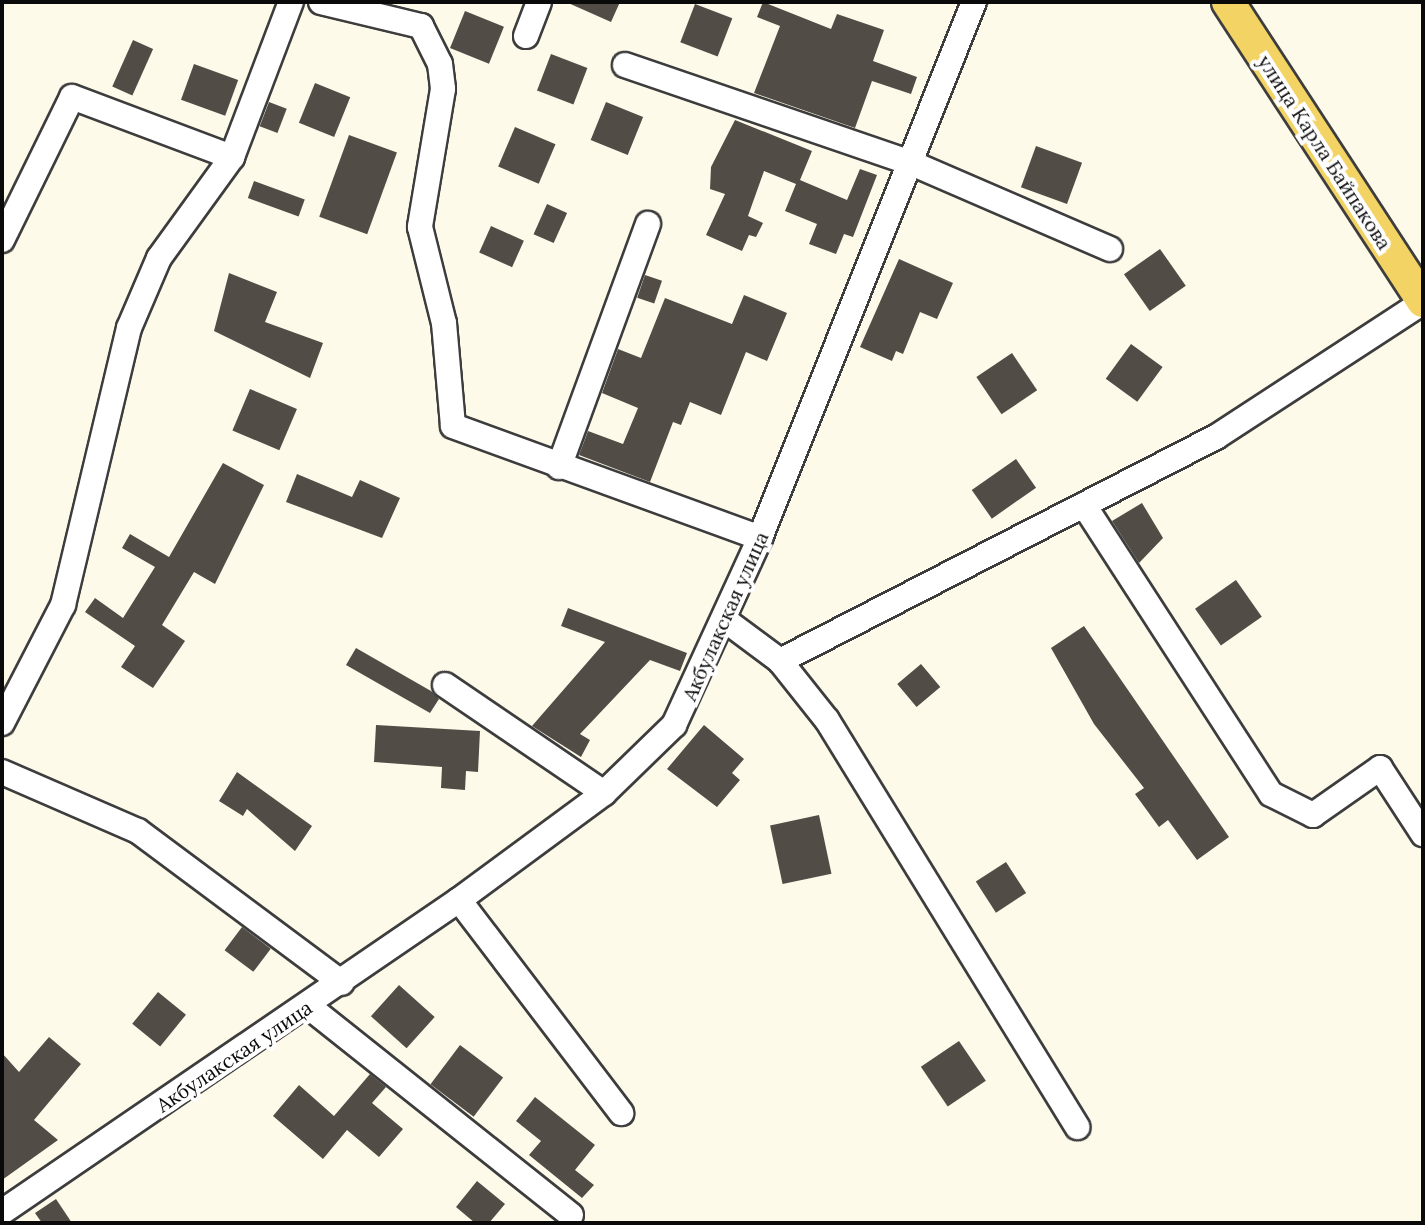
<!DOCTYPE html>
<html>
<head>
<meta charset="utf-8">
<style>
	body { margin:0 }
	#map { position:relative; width:1425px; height:1225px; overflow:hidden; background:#fefae9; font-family:Lora,serif }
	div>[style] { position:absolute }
	.building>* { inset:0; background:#524c47; transform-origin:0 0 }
	.roads { filter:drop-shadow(2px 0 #3d3d3d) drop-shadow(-2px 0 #3d3d3d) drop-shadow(0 2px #3d3d3d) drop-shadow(0 -2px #3d3d3d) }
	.minor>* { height:24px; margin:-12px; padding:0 12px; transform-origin:12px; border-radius:12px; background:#fff }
	.major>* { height:32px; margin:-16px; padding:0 16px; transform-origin:16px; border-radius:16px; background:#f3d364 }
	span { translate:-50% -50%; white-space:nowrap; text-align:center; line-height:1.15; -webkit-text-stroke:8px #fff; paint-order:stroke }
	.street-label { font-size:20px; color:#0a0a0a }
	.frame { position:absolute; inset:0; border:4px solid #0a0a0a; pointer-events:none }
</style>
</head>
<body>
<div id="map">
	<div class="building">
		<i style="clip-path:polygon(566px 2px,620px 2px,611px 22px)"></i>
		<i style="clip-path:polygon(763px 2px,831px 29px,837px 14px,884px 30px,873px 61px,917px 77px,911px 94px,872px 81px,855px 128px,754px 93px,780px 26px,757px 17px)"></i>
		<i style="left:695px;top:4px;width:40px;height:41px;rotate:21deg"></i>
		<i style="left:465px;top:11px;width:42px;height:40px;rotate:22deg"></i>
		<i style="left:133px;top:40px;width:22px;height:51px;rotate:24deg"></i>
		<i style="left:551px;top:54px;width:39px;height:39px;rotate:21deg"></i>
		<i style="left:194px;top:64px;width:47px;height:38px;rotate:20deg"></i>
		<i style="left:315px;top:83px;width:38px;height:43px;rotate:22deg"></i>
		<i style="left:269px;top:102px;width:19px;height:26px;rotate:21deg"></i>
		<i style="left:606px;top:102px;width:40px;height:41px;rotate:22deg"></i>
		<i style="clip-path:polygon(735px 120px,812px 151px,800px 180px,847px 200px,860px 169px,877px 175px,853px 237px,844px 234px,836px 254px,809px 244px,817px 224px,785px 211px,796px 184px,764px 171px,748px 216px,763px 223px,756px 237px,749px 235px,742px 251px,706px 235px,725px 194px,710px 189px,711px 167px)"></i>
		<i style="left:515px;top:127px;width:44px;height:43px;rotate:23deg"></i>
		<i style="left:349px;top:135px;width:51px;height:87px;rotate:20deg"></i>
		<i style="left:1036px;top:146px;width:49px;height:44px;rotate:20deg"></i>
		<i style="left:254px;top:181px;width:54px;height:18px;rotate:20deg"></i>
		<i style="left:547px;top:204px;width:22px;height:33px;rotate:24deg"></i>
		<i style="left:491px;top:226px;width:36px;height:29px;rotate:24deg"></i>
		<i style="left:1160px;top:249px;width:45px;height:44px;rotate:55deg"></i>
		<i style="clip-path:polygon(899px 259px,953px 283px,937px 319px,920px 312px,903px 354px,896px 351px,892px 361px,860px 347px)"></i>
		<i style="clip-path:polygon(229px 273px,277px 292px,265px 322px,323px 343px,310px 378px,214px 331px)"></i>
		<i style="left:645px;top:275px;width:18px;height:24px;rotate:19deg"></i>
		<i style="clip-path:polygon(744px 295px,787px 313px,767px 361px,746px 352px,721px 415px,690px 402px,681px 425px,673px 422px,650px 482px,579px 455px,588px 431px,623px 444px,638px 408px,602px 393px,618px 349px,641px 358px,665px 298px,732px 324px)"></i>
		<i style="left:1131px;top:344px;width:39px;height:43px;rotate:36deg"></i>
		<i style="left:1012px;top:353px;width:45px;height:43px;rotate:56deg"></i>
		<i style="left:250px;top:389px;width:51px;height:45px;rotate:23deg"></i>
		<i style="left:1016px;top:459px;width:35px;height:54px;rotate:55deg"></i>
		<i style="clip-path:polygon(223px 463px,264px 485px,215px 584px,194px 572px,162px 625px,185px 641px,153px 688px,121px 667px,135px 646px,85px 612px,95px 598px,123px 618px,155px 567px,122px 548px,130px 534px,169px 557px)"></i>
		<i style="clip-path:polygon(297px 474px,352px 497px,360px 480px,400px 498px,382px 538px,286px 502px)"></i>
		<i style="clip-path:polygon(1142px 503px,1163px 538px,1139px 563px,1112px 521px)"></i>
		<i style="left:1236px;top:580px;width:45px;height:50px;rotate:55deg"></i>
		<i style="clip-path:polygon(568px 608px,687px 653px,680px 671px,650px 660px,580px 734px,590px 740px,581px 757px,532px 726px,605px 642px,561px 626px)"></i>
		<i style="clip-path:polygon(1084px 626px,1229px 837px,1197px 860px,1168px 820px,1159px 827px,1135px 794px,1144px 788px,1094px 724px,1051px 648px)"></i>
		<i style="clip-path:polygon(356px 648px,431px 691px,439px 699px,430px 713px,346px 665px)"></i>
		<i style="left:921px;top:664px;width:30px;height:31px;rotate:50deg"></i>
		<i style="clip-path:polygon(376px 725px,480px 731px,478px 772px,466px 771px,465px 790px,441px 788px,442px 767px,374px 762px)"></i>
		<i style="clip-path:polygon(704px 725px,744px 759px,732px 773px,740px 780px,717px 807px,667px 769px)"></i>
		<i style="clip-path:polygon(237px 772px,312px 826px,295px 851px,247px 809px,243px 816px,219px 801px)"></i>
		<i style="left:819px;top:815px;width:60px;height:50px;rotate:78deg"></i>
		<i style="left:1006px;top:862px;width:37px;height:36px;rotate:57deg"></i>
		<i style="left:242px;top:927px;width:36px;height:29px;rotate:37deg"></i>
		<i style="left:399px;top:985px;width:48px;height:42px;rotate:42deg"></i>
		<i style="left:158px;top:992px;width:36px;height:41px;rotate:39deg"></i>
		<i style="clip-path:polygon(49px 1037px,81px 1064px,34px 1120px,58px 1140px,2px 1180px,2px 1053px,19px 1072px)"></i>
		<i style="left:959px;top:1041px;width:48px;height:46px;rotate:56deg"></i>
		<i style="left:460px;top:1045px;width:54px;height:49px;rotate:37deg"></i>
		<i style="clip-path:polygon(370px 1074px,386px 1087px,372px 1103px,403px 1129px,379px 1157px,347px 1130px,323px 1159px,273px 1116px,299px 1085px,334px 1116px)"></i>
		<i style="clip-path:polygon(535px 1097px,595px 1145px,575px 1170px,594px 1185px,582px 1198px,529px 1155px,541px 1141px,516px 1121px)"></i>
		<i style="clip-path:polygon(477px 1181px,505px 1204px,489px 1223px,475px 1223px,456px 1207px)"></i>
		<i style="clip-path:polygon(56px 1199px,72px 1223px,42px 1223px,35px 1213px)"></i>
	</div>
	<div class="roads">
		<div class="minor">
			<i style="left:321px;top:2px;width:103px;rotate:13.5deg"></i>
			<i style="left:421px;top:26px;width:42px;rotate:63.4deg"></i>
			<i style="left:440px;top:64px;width:25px;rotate:83deg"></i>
			<i style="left:443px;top:89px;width:140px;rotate:99.5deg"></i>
			<i style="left:420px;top:227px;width:99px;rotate:76deg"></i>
			<i style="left:444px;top:323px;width:103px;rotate:85deg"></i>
			<i style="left:453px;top:426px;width:327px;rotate:20deg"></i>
			<i style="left:526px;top:36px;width:36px;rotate:-69deg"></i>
			<i style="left:625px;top:65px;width:300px;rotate:18.9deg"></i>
			<i style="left:909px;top:162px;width:219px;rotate:23.4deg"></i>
			<i style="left:2px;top:240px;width:159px;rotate:-63.9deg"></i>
			<i style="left:72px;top:97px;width:171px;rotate:20.6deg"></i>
			<i style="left:559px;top:467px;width:259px;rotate:-69.9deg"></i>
			<i style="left:1084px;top:505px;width:344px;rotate:57.1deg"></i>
			<i style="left:1271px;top:794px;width:47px;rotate:26.6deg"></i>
			<i style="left:1313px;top:815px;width:82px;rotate:-35deg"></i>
			<i style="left:1380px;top:768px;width:79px;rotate:56.9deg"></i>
			<i style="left:725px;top:620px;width:69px;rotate:36.7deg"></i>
			<i style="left:780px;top:661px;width:75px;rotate:51.5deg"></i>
			<i style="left:827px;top:720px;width:478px;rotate:58.4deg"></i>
			<i style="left:780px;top:661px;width:490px;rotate:-27.2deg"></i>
			<i style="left:1216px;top:437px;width:247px;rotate:-33.1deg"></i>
			<i style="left:445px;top:685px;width:192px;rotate:34.2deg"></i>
			<i style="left:2px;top:723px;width:133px;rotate:-62.7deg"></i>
			<i style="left:63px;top:605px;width:285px;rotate:-76.6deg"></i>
			<i style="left:129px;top:328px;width:76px;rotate:-66.8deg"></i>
			<i style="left:159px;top:258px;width:125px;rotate:-54.1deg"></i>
			<i style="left:232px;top:157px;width:166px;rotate:-69.2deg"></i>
			<i style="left:2px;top:772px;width:148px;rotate:23.5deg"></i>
			<i style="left:138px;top:831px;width:254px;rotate:36.7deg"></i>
			<i style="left:459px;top:900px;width:268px;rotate:52.7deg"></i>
			<i style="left:308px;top:1006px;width:336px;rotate:38.5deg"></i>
			<i style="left:2px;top:1212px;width:553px;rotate:-34.32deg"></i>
			<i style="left:459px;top:900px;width:180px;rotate:-36.4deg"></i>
			<i style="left:604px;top:793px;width:98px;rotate:-44.2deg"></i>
			<i style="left:674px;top:725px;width:206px;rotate:-65.3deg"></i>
			<i style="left:760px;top:538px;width:577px;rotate:-68.24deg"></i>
		</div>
		<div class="major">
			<i style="left:1228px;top:2px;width:357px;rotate:56.9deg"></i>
		</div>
	</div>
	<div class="street-label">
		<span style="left:1325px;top:152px;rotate:57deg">улица Карла Байпакова</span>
		<span style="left:725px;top:616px;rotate:-66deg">Акбулакская улица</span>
		<span style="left:234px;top:1056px;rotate:-34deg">Акбулакская улица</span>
	</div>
	<div class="frame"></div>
</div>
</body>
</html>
